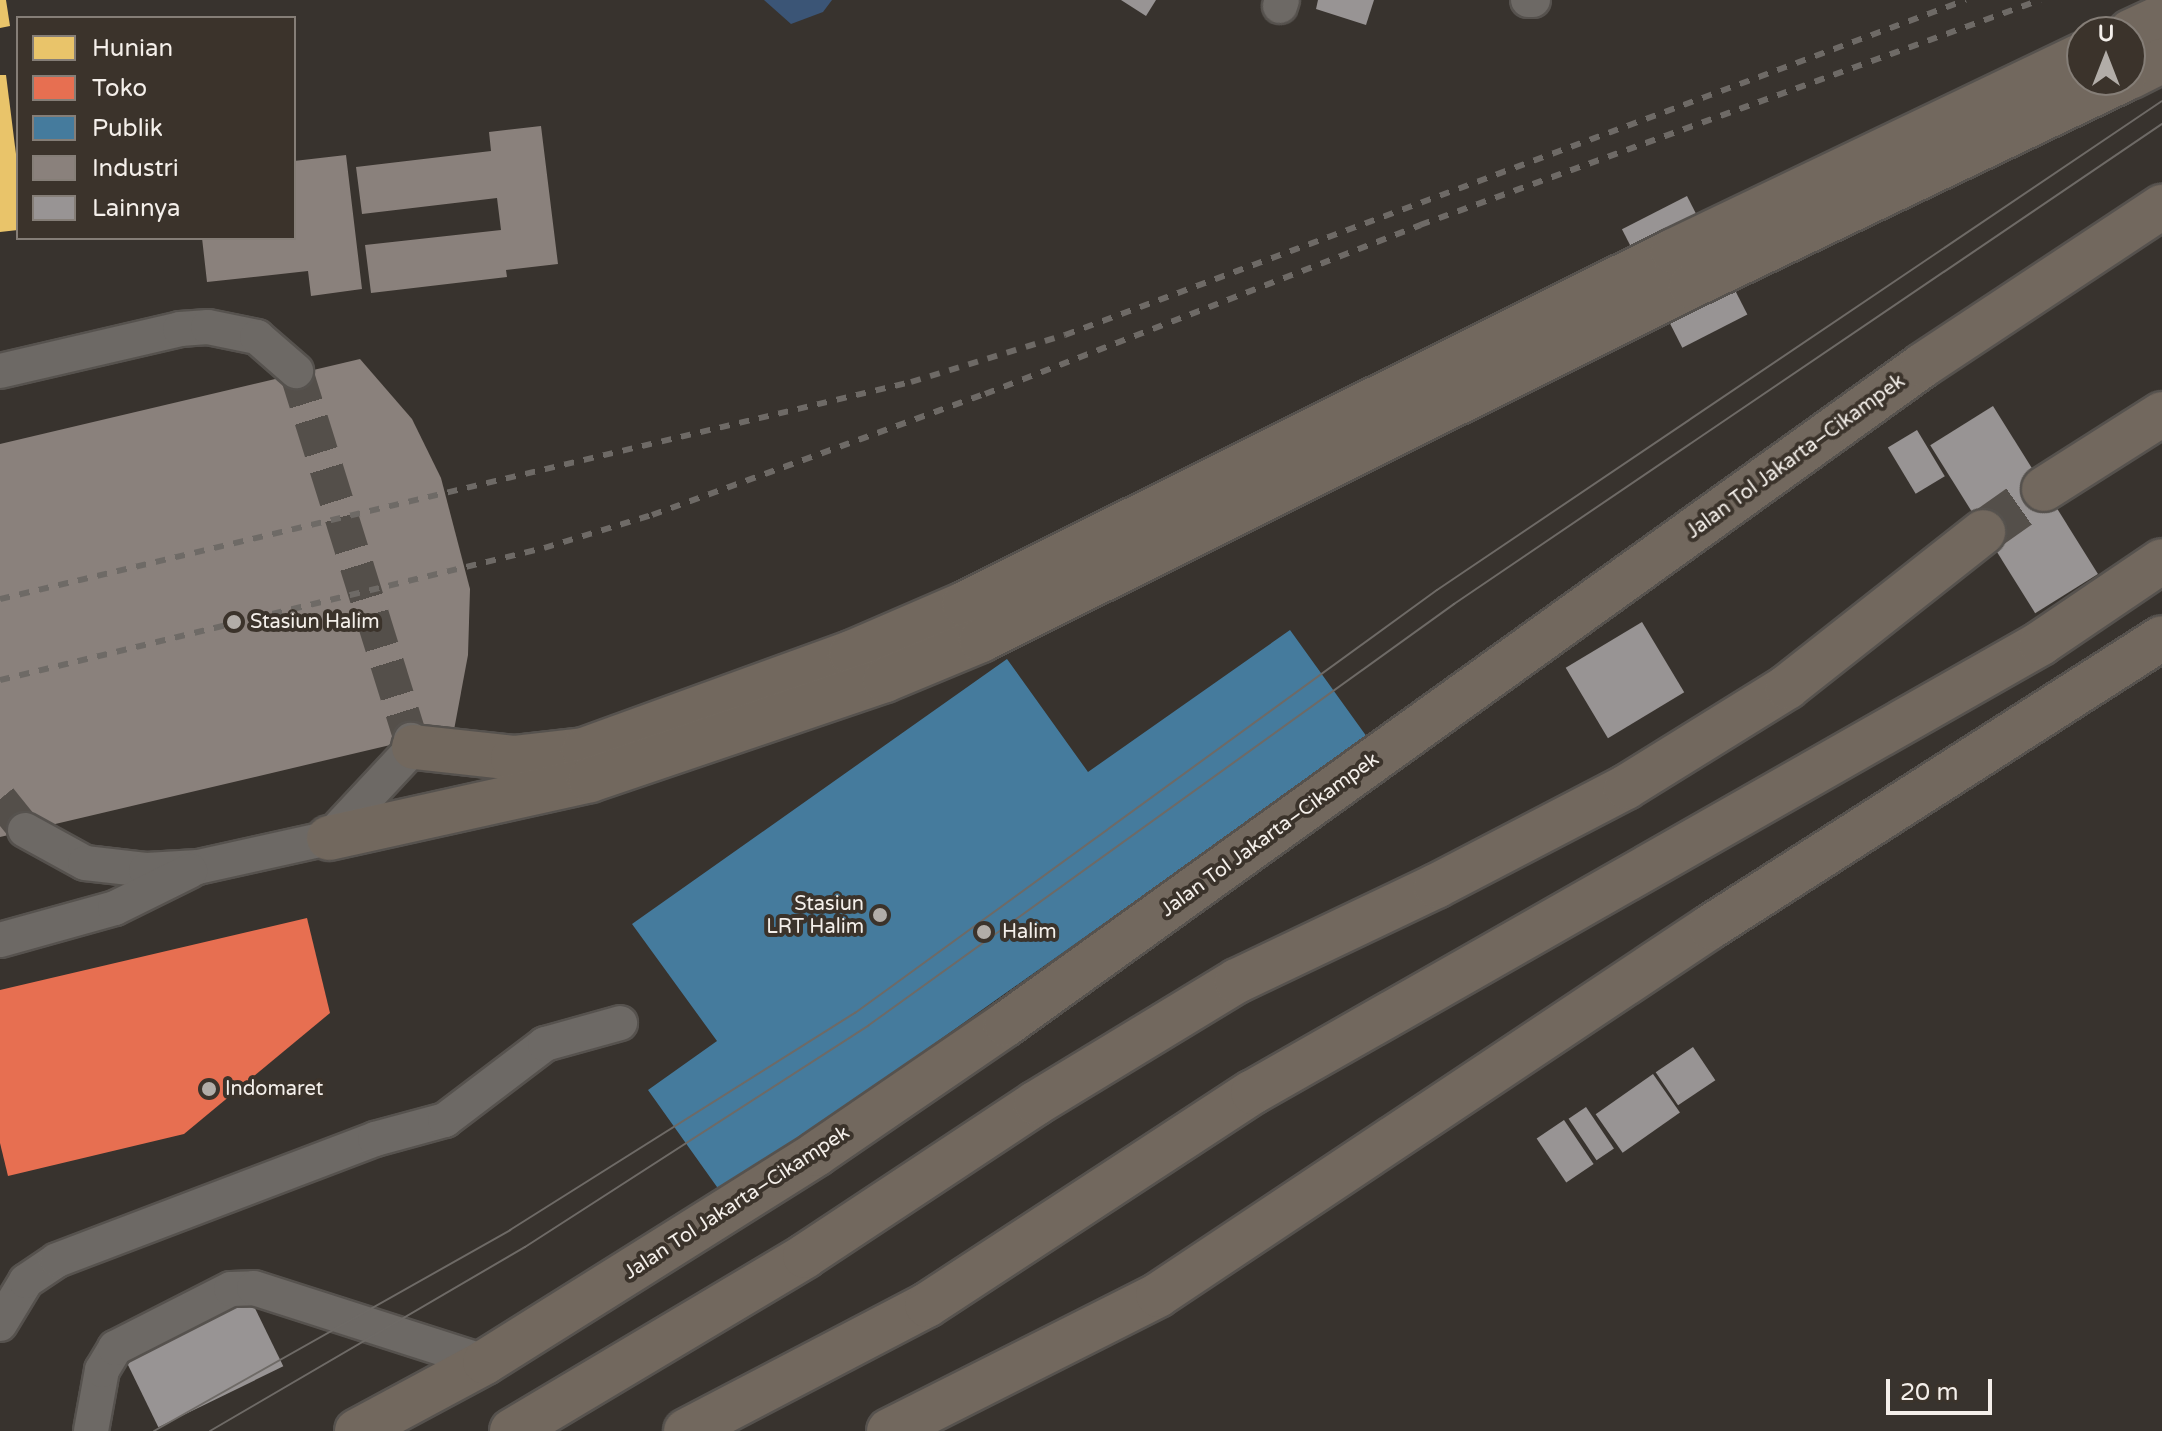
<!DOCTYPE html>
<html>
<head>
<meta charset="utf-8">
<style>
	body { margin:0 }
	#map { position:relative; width:2162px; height:1431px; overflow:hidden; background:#38332e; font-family:"Varela Round",sans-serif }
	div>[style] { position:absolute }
	.water>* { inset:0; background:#3b5576 }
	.homes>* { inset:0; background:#e9c46a }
	.shops>* { inset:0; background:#e76f51 }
	.public>* { inset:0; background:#457b9d }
	.industry>* { inset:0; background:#8a817c }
	.building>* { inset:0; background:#989494; transform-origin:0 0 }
	.minor-tunnel>* { height:34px; margin-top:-17px; transform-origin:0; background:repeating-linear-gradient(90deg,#544f4a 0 34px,transparent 0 51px) }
	.highway-tunnel>* { height:44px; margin-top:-22px; transform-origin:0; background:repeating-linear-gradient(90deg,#544f4a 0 44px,transparent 0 66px) }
	.roads { filter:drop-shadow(2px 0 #56524e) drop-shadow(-2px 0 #56524e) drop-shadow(0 2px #56524e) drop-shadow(0 -2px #56524e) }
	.minor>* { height:34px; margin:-17px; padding:0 17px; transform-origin:17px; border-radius:17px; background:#6d6965 }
	.highway>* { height:44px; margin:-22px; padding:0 22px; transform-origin:22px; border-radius:22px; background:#72685e }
	.tram>* { height:2px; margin:-1px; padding:0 1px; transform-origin:1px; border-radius:1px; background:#6e6a66 }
	.rail>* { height:6px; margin-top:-3px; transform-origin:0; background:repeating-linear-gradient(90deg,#6e6a66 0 10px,transparent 0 20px) }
	.dots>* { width:22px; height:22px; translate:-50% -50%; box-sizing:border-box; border:4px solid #3b332b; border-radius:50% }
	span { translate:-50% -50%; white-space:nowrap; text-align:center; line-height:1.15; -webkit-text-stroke:8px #3b332b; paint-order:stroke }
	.street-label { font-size:20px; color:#f4efea }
	.poi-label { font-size:20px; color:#f4efea }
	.left { translate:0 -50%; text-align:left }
	.right { translate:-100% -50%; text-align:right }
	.legend { position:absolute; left:16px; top:16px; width:280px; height:224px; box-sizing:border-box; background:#3b332b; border:2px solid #857e77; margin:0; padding:10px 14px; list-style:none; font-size:24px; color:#f4efea }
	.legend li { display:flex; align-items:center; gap:16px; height:40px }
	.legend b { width:40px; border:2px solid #857e77 }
	.north { position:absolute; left:2066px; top:16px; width:80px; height:80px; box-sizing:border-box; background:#3b332b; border:2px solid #857e77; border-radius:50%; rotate:0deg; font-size:22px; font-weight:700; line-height:32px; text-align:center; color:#f4efea }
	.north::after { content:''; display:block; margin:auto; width:28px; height:36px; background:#b2ada8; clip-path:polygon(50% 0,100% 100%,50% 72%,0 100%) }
	.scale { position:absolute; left:1886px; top:1379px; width:106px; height:36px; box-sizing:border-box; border:4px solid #f4efea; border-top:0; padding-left:10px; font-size:24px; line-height:28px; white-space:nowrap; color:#f4efea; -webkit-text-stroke:6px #3b332b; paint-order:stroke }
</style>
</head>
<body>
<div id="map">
	<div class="water">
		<i style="clip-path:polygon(764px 0,832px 0,823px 12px,791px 24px)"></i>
	</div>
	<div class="homes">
		<i style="clip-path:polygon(0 0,6px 0,10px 26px,0 28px)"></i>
		<i style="clip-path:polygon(0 75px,6px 75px,18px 170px,18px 230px,0 232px)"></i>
	</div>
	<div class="shops">
		<i style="clip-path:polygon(307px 918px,330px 1013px,184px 1134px,8px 1176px,0 1143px,0 990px)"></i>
	</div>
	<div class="public">
		<i style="clip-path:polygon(1290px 630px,1367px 737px,722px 1194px,648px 1090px,717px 1041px,632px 924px,1007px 659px,1088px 772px)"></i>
	</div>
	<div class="industry">
		<i style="clip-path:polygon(541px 126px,558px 264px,506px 270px,507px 277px,371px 293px,365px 245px,501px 230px,497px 198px,362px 214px,356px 167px,491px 151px,489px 132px)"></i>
		<i style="clip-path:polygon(346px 155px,362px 289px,311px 296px,308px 271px,207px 282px,202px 238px,294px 238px,294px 161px)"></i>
		<i style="clip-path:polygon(360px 359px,412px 419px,441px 478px,470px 589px,468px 655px,454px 730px,0 837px,0 444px)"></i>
	</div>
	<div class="building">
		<i style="clip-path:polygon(1121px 0,1156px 0,1146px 16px)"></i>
		<i style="clip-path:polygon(1318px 0,1374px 0,1366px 25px,1316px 9px)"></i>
		<i style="left:1687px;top:196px;width:133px;height:73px;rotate:63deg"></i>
		<i style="left:1993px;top:406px;width:198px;height:74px;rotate:58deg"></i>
		<i style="left:1917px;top:430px;width:54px;height:34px;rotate:59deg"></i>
		<i style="left:1642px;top:622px;width:82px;height:89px;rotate:59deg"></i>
		<i style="left:1693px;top:1047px;width:40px;height:45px;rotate:56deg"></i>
		<i style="left:1653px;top:1074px;width:47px;height:70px;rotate:55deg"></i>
		<i style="left:1586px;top:1107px;width:50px;height:21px;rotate:56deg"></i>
		<i style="left:1564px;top:1120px;width:53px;height:33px;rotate:56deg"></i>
		<i style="left:250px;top:1298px;width:76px;height:139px;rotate:64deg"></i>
	</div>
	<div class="minor-tunnel">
		<i style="left:296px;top:371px;width:387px;rotate:72.7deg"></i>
		<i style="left:0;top:799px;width:40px;rotate:51deg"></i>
	</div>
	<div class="highway-tunnel">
		<i style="left:1983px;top:532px;width:75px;rotate:-35.2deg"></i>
	</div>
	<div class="roads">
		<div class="minor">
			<i style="left:1528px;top:0;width:5px"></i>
			<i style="left:1280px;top:6px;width:6px;rotate:-72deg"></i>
			<i style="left:0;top:371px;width:185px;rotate:-13.1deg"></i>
			<i style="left:180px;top:329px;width:28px;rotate:-4deg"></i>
			<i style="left:208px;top:327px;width:50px;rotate:11.5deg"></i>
			<i style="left:257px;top:337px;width:52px;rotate:41.1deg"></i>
			<i style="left:25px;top:830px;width:68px;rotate:28.8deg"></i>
			<i style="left:85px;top:863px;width:61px;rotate:6.5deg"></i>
			<i style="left:146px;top:870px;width:52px;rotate:-3.3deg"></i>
			<i style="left:198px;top:867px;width:134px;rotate:-12.5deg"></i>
			<i style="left:329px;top:838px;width:125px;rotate:-47deg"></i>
			<i style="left:414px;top:747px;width:8px;rotate:-113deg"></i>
			<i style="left:0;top:940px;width:119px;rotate:-15.5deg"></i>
			<i style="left:115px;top:908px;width:84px;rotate:-26.3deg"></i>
			<i style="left:0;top:1324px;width:50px;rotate:-58.8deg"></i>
			<i style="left:26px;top:1281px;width:37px;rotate:-34deg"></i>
			<i style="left:57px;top:1260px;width:340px;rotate:-20.8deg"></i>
			<i style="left:375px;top:1139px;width:73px;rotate:-15.2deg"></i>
			<i style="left:445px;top:1120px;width:126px;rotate:-37.2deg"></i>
			<i style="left:545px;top:1044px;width:78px;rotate:-15.6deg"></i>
			<i style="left:91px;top:1431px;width:62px;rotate:-79.8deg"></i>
			<i style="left:102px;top:1370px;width:26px;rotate:-59deg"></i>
			<i style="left:115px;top:1348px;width:130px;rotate:-27deg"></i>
			<i style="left:231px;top:1289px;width:23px;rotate:-2deg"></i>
			<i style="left:254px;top:1288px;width:243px;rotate:17.8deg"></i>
		</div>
		<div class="highway">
			<i style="left:2130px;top:32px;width:35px;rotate:-25deg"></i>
			<i style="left:2130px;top:77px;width:36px;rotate:-27deg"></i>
			<i style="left:2044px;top:489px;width:140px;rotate:-32.4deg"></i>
			<i style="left:414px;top:747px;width:100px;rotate:6.3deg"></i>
			<i style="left:513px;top:758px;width:71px;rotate:-6.4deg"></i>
			<i style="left:584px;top:750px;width:284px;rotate:-20deg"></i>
			<i style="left:851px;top:653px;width:123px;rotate:-23.4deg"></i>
			<i style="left:964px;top:604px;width:792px;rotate:-26.47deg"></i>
			<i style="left:1673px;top:251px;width:454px;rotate:-25.6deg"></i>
			<i style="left:329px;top:838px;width:267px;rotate:-12.5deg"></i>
			<i style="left:590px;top:780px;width:311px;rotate:-18.7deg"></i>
			<i style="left:885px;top:680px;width:104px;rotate:-22.6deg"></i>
			<i style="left:981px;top:640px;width:793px;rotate:-26.5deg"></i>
			<i style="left:1691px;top:286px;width:479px;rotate:-25.5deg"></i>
			<i style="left:357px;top:1431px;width:145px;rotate:-28.3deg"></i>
			<i style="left:485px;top:1362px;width:391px;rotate:-32.1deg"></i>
			<i style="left:816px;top:1154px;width:230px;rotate:-34.4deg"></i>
			<i style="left:1006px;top:1024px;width:1129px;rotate:-35.7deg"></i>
			<i style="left:1923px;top:365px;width:287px;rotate:-33.5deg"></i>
			<i style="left:512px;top:1431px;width:341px;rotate:-30.8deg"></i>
			<i style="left:805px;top:1256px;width:277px;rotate:-33.5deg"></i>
			<i style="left:1036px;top:1103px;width:235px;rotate:-31.3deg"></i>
			<i style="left:1237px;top:981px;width:221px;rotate:-25.5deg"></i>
			<i style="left:1436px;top:886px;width:214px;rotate:-27.5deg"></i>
			<i style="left:1626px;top:787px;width:190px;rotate:-31.8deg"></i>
			<i style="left:1787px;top:687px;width:250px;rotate:-38.3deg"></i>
			<i style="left:686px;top:1431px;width:272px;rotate:-27.6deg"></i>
			<i style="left:927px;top:1305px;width:389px;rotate:-33.2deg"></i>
			<i style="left:1253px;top:1092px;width:907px;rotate:-29.67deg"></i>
			<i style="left:2041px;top:643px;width:146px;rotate:-34.1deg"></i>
			<i style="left:889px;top:1431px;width:301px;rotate:-26.8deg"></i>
			<i style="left:1158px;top:1295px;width:663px;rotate:-33.69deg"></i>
			<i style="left:1710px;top:927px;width:536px;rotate:-32.59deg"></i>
		</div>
	</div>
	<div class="tram">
		<i style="left:154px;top:1431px;width:409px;rotate:-29.4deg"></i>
		<i style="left:510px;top:1230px;width:408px;rotate:-32.2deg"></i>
		<i style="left:855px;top:1013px;width:719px;rotate:-36.01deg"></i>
		<i style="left:1437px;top:590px;width:874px;rotate:-34deg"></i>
		<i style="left:210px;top:1431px;width:365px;rotate:-30.3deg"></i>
		<i style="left:525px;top:1247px;width:409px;rotate:-32.8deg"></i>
		<i style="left:869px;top:1025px;width:721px;rotate:-35.74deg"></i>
		<i style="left:1454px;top:604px;width:855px;rotate:-34.14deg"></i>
	</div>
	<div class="rail">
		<i style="left:0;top:599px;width:936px;rotate:-13.4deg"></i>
		<i style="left:911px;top:382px;width:161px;rotate:-17deg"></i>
		<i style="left:1065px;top:335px;width:961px;rotate:-20.4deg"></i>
		<i style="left:0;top:680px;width:560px;rotate:-13.64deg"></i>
		<i style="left:544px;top:548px;width:113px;rotate:-17deg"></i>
		<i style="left:652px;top:515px;width:354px;rotate:-20deg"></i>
		<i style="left:985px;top:394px;width:467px;rotate:-21.2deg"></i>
		<i style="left:1420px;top:225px;width:660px;rotate:-19.95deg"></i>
	</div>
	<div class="dots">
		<i style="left:234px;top:622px;background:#b2ada8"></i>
		<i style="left:880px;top:915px;background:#b2ada8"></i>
		<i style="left:984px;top:932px;background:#b2ada8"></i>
		<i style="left:209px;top:1089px;background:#b2ada8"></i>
	</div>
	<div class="street-label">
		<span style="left:1796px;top:457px;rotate:-36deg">Jalan Tol Jakarta–Cikampek</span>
		<span style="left:1270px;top:835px;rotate:-36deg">Jalan Tol Jakarta–Cikampek</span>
		<span style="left:737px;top:1203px;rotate:-33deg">Jalan Tol Jakarta–Cikampek</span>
	</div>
	<div class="poi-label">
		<span class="left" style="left:250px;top:622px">Stasiun Halim</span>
		<span class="right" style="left:864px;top:916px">Stasiun<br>LRT Halim</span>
		<span class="left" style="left:1002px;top:932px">Halim</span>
		<span class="left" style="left:225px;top:1089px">Indomaret</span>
	</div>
	<ul class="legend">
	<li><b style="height:22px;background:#e9c46a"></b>Hunian</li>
	<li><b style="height:22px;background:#e76f51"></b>Toko</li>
	<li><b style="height:22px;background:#457b9d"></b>Publik</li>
	<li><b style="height:22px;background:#8a817c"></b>Industri</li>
	<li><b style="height:22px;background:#989494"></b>Lainnya</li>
	</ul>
	<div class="north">U</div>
	<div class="scale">20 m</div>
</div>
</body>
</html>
